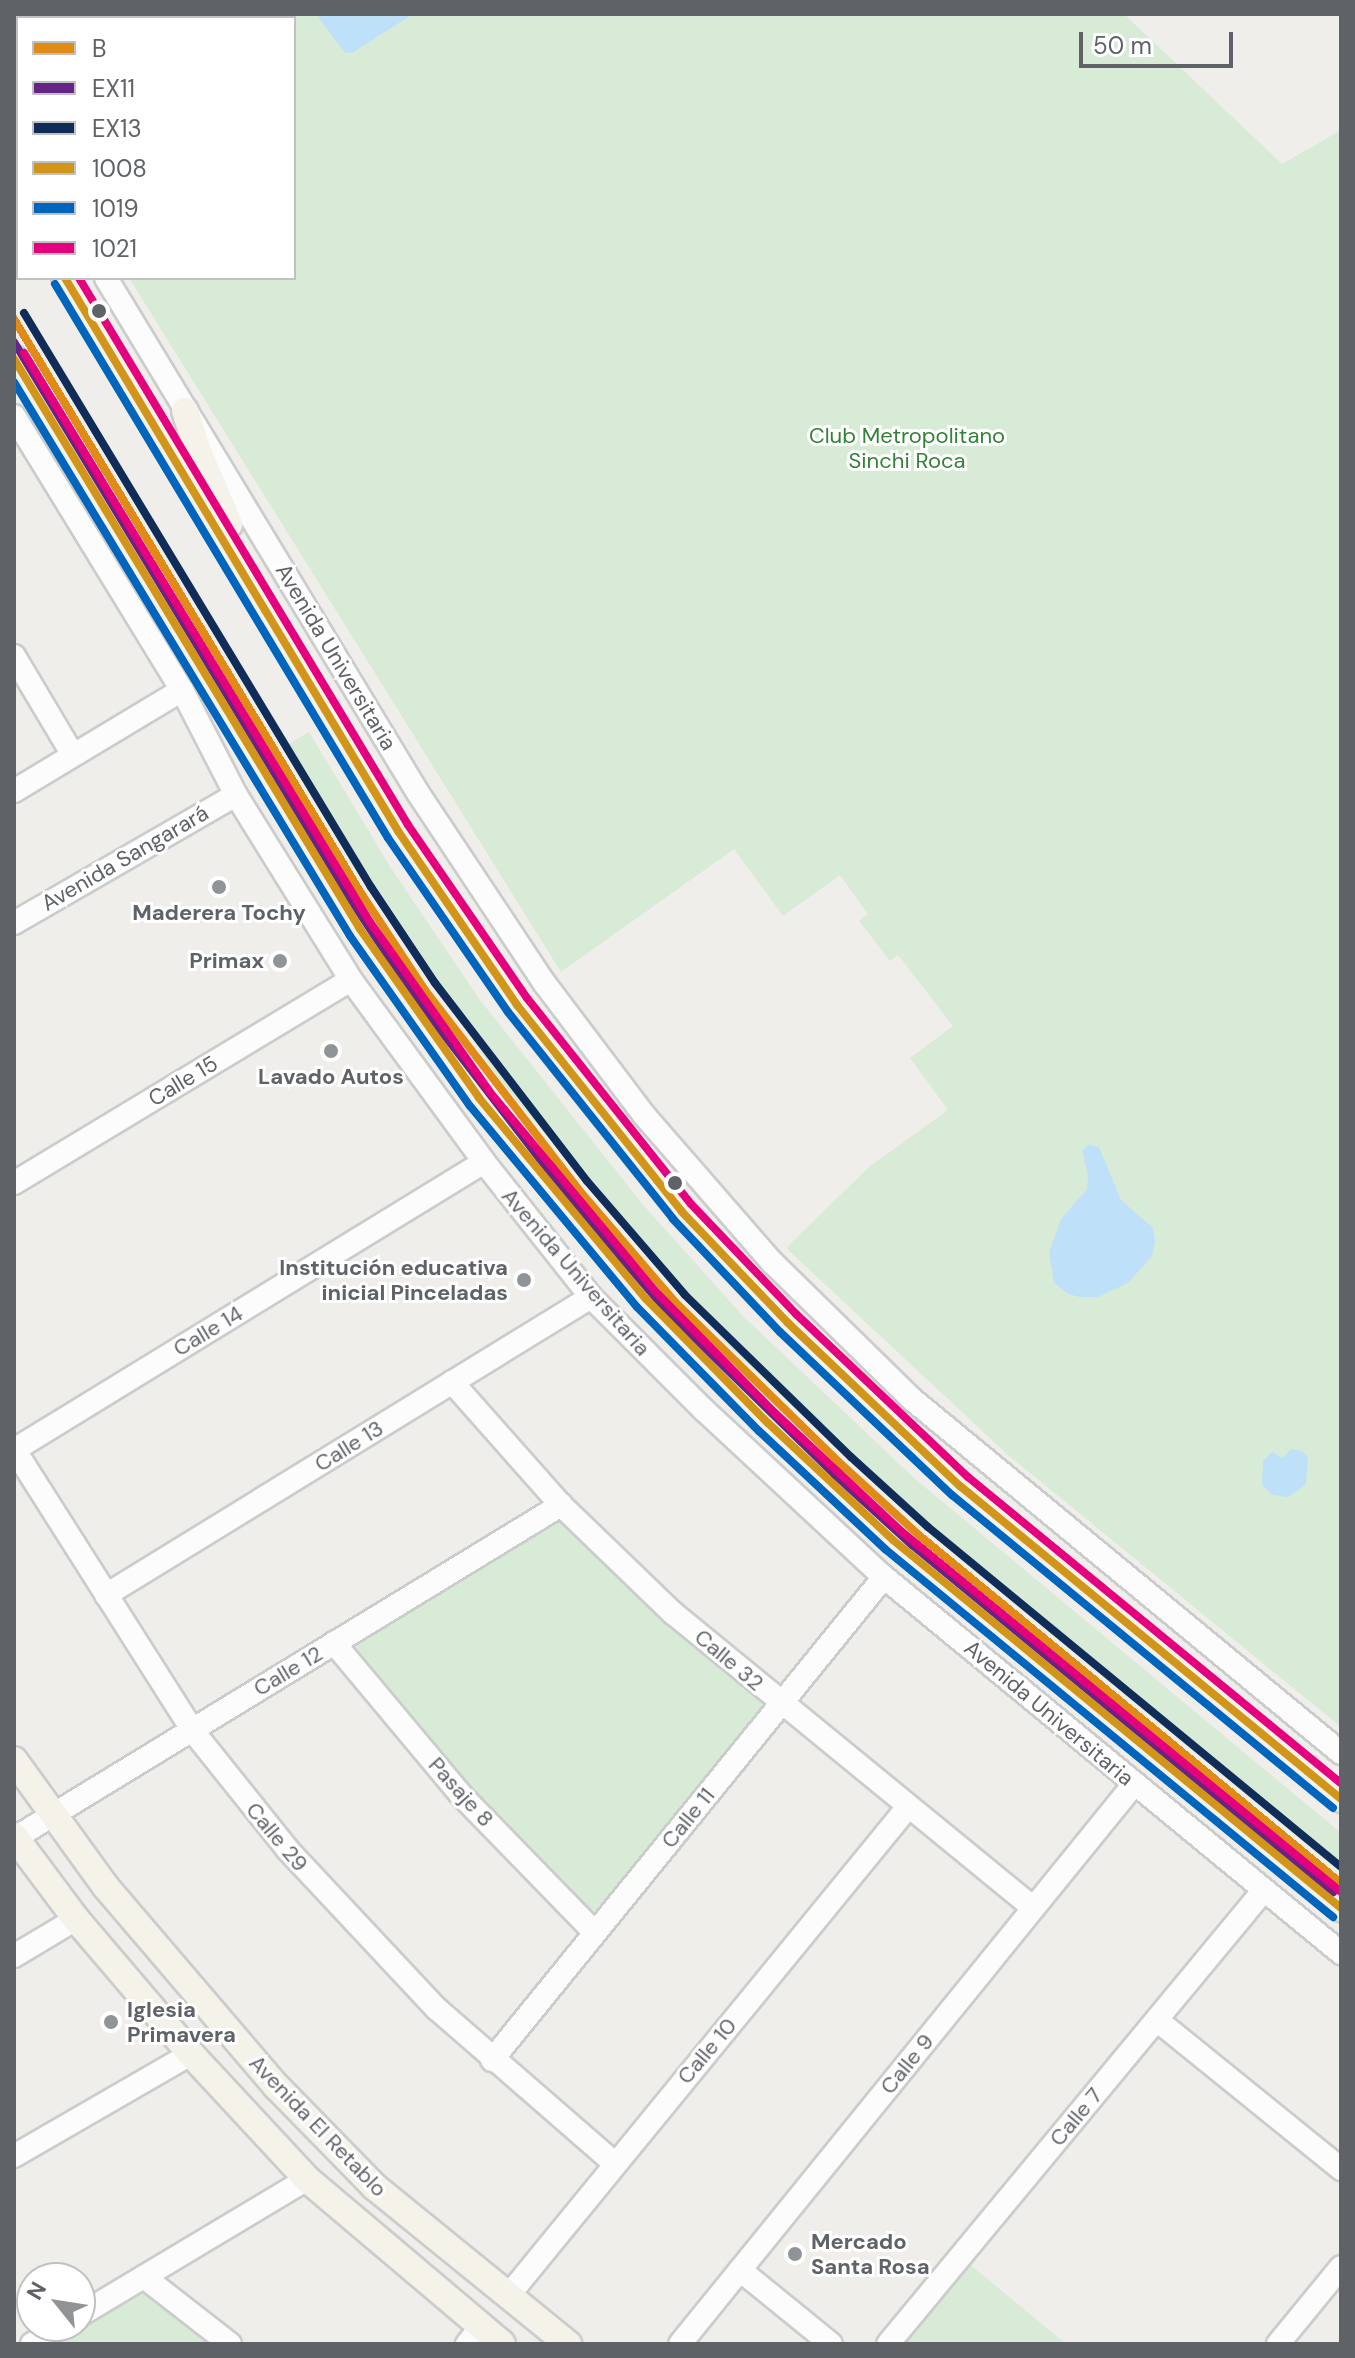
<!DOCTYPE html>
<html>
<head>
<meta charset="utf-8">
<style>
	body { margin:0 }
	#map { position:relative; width:1355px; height:2358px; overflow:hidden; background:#efeeea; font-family:"DM Sans",sans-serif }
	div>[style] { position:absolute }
	.green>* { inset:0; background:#d8ebd6 }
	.water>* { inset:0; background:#bfe0f9 }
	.roads { filter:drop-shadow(2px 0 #cbcccc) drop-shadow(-2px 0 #cbcccc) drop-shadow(0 2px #cbcccc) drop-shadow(0 -2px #cbcccc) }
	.minor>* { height:22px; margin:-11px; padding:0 11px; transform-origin:11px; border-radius:11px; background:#fdfcfc }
	.major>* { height:26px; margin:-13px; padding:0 13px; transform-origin:13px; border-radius:13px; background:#f4f2e9 }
	.bus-1>* { height:8px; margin:-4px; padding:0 4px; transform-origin:4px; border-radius:4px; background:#df8b15 }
	.bus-2>* { height:8px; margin:-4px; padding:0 4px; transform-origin:4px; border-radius:4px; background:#662485 }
	.bus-3>* { height:8px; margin:-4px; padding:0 4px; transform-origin:4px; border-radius:4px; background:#102c58 }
	.bus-4>* { height:8px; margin:-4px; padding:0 4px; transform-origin:4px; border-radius:4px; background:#d1951a }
	.bus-5>* { height:8px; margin:-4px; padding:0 4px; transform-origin:4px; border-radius:4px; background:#0065bd }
	.bus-6>* { height:8px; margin:-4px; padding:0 4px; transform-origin:4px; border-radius:4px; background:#e5007d }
	.dots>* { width:22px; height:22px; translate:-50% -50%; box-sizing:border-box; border:4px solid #fff; border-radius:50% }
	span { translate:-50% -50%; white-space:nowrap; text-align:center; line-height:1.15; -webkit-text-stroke:6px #fff; paint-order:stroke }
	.park-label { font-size:22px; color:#348238 }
	.street-label { font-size:22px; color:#5f6368 }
	.poi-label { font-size:22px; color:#5f6368; font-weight:700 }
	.right { translate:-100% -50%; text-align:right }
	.left { translate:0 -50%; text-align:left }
	.frame { position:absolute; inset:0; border:16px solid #5f6368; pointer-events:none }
	.legend { position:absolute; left:16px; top:16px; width:280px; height:264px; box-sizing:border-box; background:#fff; border:2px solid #bfc1c3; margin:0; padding:10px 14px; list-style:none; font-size:24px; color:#5f6368 }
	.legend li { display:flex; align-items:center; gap:16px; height:40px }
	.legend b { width:40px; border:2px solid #bfc1c3 }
	.north { position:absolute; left:16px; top:2262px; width:80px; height:80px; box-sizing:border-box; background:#fff; border:2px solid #bfc1c3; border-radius:50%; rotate:300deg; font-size:22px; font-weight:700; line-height:32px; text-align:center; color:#5f6368 }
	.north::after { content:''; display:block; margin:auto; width:28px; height:36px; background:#919496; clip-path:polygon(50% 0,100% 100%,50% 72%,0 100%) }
	.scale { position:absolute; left:1079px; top:32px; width:154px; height:36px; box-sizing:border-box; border:4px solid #5f6368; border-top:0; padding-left:10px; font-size:24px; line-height:28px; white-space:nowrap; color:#5f6368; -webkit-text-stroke:6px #fff; paint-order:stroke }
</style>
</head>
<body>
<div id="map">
	<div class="green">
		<i style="clip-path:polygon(14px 14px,1124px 14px,1282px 164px,1341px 130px,1341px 1727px,1008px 1455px,786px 1248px,869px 1167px,948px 1110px,910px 1058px,953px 1026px,898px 955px,890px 961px,859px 921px,868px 914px,840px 875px,783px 916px,734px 849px,561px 972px,129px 278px,294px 278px,294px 18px,18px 18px,18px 98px,14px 92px)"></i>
		<i style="clip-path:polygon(309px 732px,389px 865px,480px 1000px,645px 1207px,743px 1316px,914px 1478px,1341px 1833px,1341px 1873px,920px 1526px,731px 1348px,653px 1264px,500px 1080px,356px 871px,282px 748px)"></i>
		<i style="clip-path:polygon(563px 1518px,661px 1616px,766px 1707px,594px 1912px,468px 1783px,352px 1648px)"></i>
		<i style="clip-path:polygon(967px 2262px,1066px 2344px,899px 2344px)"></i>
		<i style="clip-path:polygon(156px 2286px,229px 2344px,56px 2344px)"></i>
	</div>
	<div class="water">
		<i style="clip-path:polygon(316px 14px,413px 14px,352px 53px,345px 53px)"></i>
		<i style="clip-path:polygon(1088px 1145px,1099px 1147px,1121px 1200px,1153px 1228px,1155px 1241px,1152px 1256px,1128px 1283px,1098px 1297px,1080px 1297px,1068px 1294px,1054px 1283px,1049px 1252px,1061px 1219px,1087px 1189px,1088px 1175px,1082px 1151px)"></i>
		<i style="clip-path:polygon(1291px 1449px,1302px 1451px,1308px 1457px,1306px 1484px,1288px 1497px,1272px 1495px,1262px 1484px,1263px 1461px,1272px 1452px,1283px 1458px)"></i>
	</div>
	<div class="roads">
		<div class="minor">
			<i style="left:14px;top:124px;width:8px;rotate:60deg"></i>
			<i style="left:106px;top:278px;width:602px;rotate:58.79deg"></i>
			<i style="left:418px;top:793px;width:229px;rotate:56.4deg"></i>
			<i style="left:545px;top:984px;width:164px;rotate:52.9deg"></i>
			<i style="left:644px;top:1115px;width:195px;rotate:49deg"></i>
			<i style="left:772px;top:1262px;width:197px;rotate:44.4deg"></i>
			<i style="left:913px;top:1400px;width:555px;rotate:39.51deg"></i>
			<i style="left:14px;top:416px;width:321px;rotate:58.5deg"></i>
			<i style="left:182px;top:690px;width:118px;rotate:62.8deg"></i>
			<i style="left:236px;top:795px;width:218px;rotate:58.1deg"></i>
			<i style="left:351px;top:980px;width:225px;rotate:53.8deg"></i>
			<i style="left:484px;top:1162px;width:172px;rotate:51.6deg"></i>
			<i style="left:591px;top:1297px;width:160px;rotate:45deg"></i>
			<i style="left:704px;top:1410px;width:246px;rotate:42.9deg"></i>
			<i style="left:884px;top:1577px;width:592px;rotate:39.45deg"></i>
			<i style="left:14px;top:656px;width:115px;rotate:59.2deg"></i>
			<i style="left:14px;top:791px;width:196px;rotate:-31deg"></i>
			<i style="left:14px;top:923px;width:256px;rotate:-30deg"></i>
			<i style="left:14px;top:1183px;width:393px;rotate:-31.1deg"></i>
			<i style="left:452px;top:1382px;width:164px;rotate:48.5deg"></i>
			<i style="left:561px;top:1505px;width:156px;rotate:44deg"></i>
			<i style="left:673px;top:1613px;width:465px;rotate:39.3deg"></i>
			<i style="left:14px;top:1449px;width:333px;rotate:57.6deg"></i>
			<i style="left:192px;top:1730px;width:154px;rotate:51.3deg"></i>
			<i style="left:288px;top:1850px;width:218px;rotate:46.9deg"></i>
			<i style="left:437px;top:2009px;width:235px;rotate:41deg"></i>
			<i style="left:14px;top:1450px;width:551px;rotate:-31.5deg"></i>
			<i style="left:106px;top:1595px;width:569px;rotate:-31.57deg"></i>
			<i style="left:334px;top:1643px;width:198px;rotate:50.1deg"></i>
			<i style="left:461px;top:1795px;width:192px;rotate:45.8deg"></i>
			<i style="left:15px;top:1838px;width:640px;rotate:-31.38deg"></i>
			<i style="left:14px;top:1956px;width:72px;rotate:-30.8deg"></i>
			<i style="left:1157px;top:2020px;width:237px;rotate:39deg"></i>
			<i style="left:492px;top:2060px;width:622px;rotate:-50.94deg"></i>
			<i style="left:14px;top:2156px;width:204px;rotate:-30deg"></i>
			<i style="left:740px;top:2270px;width:117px;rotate:39.1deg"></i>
			<i style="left:144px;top:2277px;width:109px;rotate:37.9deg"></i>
			<i style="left:508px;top:2296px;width:632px;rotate:-50.72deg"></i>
			<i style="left:80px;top:2315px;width:265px;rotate:-30.9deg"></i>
			<i style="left:32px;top:2344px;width:35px;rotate:-31deg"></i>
			<i style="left:467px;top:2344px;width:22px;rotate:-51deg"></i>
			<i style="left:680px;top:2344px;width:722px;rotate:-50.96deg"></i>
			<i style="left:888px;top:2344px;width:589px;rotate:-50.37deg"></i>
			<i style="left:1278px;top:2344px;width:99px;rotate:-50.7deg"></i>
		</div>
		<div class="major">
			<i style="left:14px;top:193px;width:8px;rotate:60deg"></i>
			<i style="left:65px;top:278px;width:646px;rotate:58.94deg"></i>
			<i style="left:398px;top:831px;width:211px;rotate:55.6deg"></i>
			<i style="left:517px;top:1005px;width:265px;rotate:51.4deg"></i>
			<i style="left:682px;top:1212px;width:153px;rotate:46.3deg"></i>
			<i style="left:788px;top:1323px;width:237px;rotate:43.5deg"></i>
			<i style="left:960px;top:1486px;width:493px;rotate:39.4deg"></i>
			<i style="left:14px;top:359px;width:667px;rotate:58.74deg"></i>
			<i style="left:360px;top:929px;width:207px;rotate:54.8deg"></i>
			<i style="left:479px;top:1098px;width:261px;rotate:50.3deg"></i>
			<i style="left:646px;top:1299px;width:174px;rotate:45.5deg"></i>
			<i style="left:768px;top:1423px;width:171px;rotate:43.1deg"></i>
			<i style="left:893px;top:1540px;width:580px;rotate:39.4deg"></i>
			<i style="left:185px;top:411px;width:40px;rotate:72deg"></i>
			<i style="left:197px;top:449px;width:82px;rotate:66.9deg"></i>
			<i style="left:14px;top:1760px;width:157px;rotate:54.1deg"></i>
			<i style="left:106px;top:1887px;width:263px;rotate:49.5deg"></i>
			<i style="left:277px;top:2087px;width:140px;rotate:45.6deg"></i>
			<i style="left:375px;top:2187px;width:249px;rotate:39.1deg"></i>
			<i style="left:14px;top:1836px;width:104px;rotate:53.2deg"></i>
			<i style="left:76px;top:1919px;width:177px;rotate:49.6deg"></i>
			<i style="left:191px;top:2054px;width:171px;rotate:47.1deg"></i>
			<i style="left:307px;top:2179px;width:255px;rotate:40.2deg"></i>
		</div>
	</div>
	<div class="bus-1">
		<i style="left:14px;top:319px;width:671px;rotate:58.85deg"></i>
		<i style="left:361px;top:893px;width:116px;rotate:56.6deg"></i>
		<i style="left:425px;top:990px;width:251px;rotate:52.4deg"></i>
		<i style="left:578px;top:1189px;width:150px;rotate:49.3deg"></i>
		<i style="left:676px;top:1303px;width:233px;rotate:44.3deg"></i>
		<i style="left:843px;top:1466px;width:104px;rotate:42.3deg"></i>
		<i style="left:920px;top:1536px;width:546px;rotate:39.5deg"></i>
	</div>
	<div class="bus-2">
		<i style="left:14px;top:342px;width:652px;rotate:58.87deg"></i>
		<i style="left:351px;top:900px;width:116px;rotate:56.6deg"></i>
		<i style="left:415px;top:997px;width:252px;rotate:52.4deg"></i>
		<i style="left:569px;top:1197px;width:152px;rotate:49.3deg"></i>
		<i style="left:668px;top:1312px;width:233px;rotate:44.3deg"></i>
		<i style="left:835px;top:1475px;width:104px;rotate:42.3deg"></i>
		<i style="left:912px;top:1545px;width:546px;rotate:39.5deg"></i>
	</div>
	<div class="bus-3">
		<i style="left:24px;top:313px;width:671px;rotate:58.85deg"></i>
		<i style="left:371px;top:887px;width:115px;rotate:56.3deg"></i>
		<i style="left:435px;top:983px;width:250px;rotate:52.5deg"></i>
		<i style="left:587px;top:1181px;width:150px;rotate:49.3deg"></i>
		<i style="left:685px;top:1295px;width:232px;rotate:44.3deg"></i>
		<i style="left:851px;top:1457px;width:104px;rotate:42.3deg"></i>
		<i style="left:928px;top:1527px;width:535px;rotate:39.46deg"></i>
	</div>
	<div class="bus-4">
		<i style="left:65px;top:278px;width:646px;rotate:58.94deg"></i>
		<i style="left:398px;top:831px;width:211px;rotate:55.6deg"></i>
		<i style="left:517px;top:1005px;width:265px;rotate:51.4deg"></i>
		<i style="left:682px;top:1212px;width:153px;rotate:46.3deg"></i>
		<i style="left:788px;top:1323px;width:237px;rotate:43.5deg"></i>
		<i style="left:960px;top:1486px;width:493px;rotate:39.4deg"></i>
		<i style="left:14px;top:359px;width:667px;rotate:58.74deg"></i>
		<i style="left:360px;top:929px;width:207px;rotate:54.8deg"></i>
		<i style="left:479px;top:1098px;width:261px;rotate:50.3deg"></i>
		<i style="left:646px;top:1299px;width:174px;rotate:45.5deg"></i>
		<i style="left:768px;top:1423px;width:171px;rotate:43.1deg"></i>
		<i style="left:893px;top:1540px;width:580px;rotate:39.4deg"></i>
	</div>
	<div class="bus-5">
		<i style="left:55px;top:284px;width:646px;rotate:58.99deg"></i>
		<i style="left:388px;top:838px;width:211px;rotate:55.4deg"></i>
		<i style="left:508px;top:1012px;width:265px;rotate:51.4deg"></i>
		<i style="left:673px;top:1219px;width:156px;rotate:46.6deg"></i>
		<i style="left:780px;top:1332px;width:237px;rotate:43.5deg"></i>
		<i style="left:952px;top:1495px;width:493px;rotate:39.4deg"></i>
		<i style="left:14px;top:382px;width:648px;rotate:58.76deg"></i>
		<i style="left:350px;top:936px;width:208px;rotate:54.8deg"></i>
		<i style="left:470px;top:1106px;width:261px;rotate:50.3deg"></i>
		<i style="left:637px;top:1307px;width:174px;rotate:45.5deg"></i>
		<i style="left:759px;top:1431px;width:173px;rotate:43.1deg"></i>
		<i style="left:885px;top:1549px;width:580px;rotate:39.4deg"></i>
	</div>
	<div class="bus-6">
		<i style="left:79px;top:278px;width:638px;rotate:58.97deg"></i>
		<i style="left:408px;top:825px;width:210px;rotate:55.5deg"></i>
		<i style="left:527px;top:998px;width:263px;rotate:51.5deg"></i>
		<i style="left:691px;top:1204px;width:152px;rotate:46.3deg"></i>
		<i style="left:796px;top:1314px;width:237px;rotate:43.5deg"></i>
		<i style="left:968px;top:1477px;width:482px;rotate:39.4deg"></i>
		<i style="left:24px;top:353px;width:666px;rotate:58.7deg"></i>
		<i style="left:370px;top:922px;width:207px;rotate:54.8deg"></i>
		<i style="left:489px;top:1091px;width:260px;rotate:50.3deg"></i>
		<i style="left:655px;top:1291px;width:173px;rotate:45.5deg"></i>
		<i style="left:776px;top:1414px;width:171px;rotate:43.1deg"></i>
		<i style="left:901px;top:1531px;width:569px;rotate:39.37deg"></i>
	</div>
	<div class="dots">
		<i style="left:99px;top:311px;background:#5f6368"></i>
		<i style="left:219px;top:887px;background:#919496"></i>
		<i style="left:280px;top:961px;background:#919496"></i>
		<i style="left:331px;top:1051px;background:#919496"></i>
		<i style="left:675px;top:1183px;background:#5f6368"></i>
		<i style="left:524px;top:1280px;background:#919496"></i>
		<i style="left:111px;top:2022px;background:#919496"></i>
		<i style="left:795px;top:2254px;background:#919496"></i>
	</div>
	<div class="park-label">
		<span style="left:907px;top:448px">Club Metropolitano<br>Sinchi Roca</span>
	</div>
	<div class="street-label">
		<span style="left:336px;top:657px;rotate:59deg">Avenida Universitaria</span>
		<span style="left:125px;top:858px;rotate:-30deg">Avenida Sangarará</span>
		<span style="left:183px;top:1081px;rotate:-31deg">Calle 15</span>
		<span style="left:576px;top:1272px;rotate:49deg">Avenida Universitaria</span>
		<span style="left:208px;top:1331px;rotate:-31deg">Calle 14</span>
		<span style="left:349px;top:1446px;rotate:-32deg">Calle 13</span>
		<span style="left:729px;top:1660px;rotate:40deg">Calle 32</span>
		<span style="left:288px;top:1671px;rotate:-31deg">Calle 12</span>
		<span style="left:1049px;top:1713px;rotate:40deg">Avenida Universitaria</span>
		<span style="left:461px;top:1792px;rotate:48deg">Pasaje 8</span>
		<span style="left:688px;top:1818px;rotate:-51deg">Calle 11</span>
		<span style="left:277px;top:1837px;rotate:50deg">Calle 29</span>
		<span style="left:707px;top:2051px;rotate:-50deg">Calle 10</span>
		<span style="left:907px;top:2064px;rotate:-51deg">Calle 9</span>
		<span style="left:1076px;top:2117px;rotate:-50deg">Calle 7</span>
		<span style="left:318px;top:2126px;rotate:46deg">Avenida El Retablo</span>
	</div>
	<div class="poi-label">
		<span style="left:219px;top:913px">Maderera Tochy</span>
		<span class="right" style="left:264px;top:961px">Primax</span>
		<span style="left:331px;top:1077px">Lavado Autos</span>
		<span class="right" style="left:508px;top:1280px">Institución educativa<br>inicial Pinceladas</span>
		<span class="left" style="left:127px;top:2022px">Iglesia<br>Primavera</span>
		<span class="left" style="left:811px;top:2254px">Mercado<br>Santa Rosa</span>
	</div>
	<div class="frame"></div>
	<ul class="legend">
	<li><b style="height:10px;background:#df8b15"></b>B</li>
	<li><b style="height:10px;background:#662485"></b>EX11</li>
	<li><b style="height:10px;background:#102c58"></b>EX13</li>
	<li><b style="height:10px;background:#d1951a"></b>1008</li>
	<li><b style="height:10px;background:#0065bd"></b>1019</li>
	<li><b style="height:10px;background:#e5007d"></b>1021</li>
	</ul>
	<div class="north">N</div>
	<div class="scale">50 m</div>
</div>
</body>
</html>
